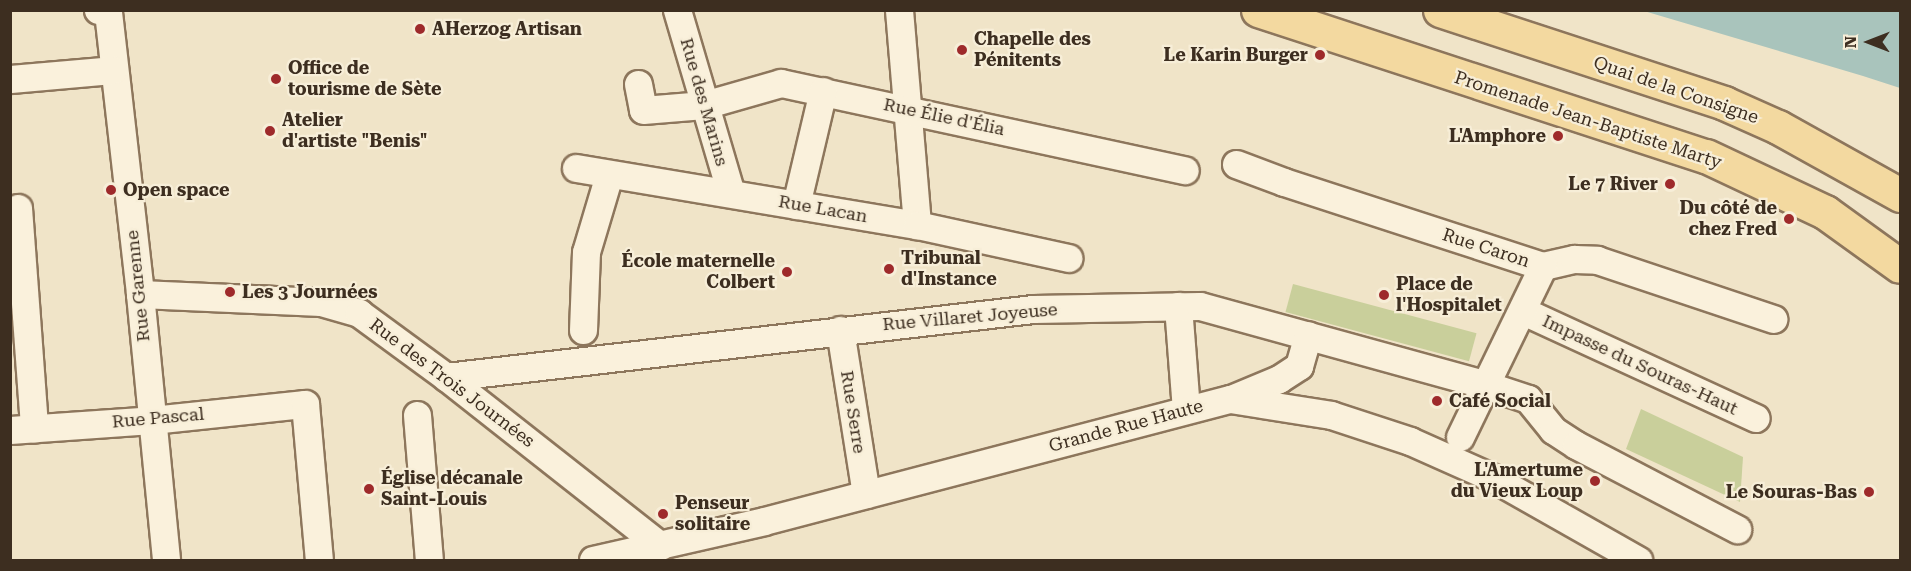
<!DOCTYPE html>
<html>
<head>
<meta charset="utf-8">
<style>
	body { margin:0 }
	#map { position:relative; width:1911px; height:571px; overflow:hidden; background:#f0e4c8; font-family:"Roboto Serif",serif }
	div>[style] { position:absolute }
	.green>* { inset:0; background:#c9cf9b; transform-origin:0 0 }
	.water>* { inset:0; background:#a9c4bc }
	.roads { filter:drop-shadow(2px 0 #8d765c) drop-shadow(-2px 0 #8d765c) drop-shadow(0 2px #8d765c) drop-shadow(0 -2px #8d765c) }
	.minor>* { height:27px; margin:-13.5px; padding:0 13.5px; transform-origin:13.5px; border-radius:13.5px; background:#faf1dc }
	.major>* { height:33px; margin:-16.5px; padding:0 16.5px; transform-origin:16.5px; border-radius:16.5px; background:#f3d9a0 }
	.dots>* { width:16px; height:16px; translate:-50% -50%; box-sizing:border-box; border:3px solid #f7eed8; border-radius:50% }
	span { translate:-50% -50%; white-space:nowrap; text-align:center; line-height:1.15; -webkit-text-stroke:4.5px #f7eed8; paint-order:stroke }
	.poi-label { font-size:18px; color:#3d2e20; font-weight:700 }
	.left { translate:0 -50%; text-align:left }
	.right { translate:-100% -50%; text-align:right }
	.street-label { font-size:18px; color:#3d2e20 }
	.frame { position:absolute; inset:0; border:12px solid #3d2e20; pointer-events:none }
	.north { position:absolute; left:1839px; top:12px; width:60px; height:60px; -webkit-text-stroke:4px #f7eed8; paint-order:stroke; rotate:270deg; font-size:16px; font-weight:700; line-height:24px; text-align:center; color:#3d2e20 }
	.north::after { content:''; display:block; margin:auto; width:21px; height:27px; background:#3d2e20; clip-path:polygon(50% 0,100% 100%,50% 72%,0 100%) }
</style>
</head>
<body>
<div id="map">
	<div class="green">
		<i style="left:1293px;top:284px;width:190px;height:29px;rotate:15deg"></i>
		<i style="clip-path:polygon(1641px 409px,1743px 457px,1740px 502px,1626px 449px)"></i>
	</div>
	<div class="water">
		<i style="clip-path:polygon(1644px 11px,1900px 11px,1900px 88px,1863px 76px)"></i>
	</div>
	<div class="roads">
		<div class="minor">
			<i style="left:98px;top:10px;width:10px;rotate:11deg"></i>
			<i style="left:108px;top:12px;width:284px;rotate:83.5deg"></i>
			<i style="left:140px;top:294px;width:267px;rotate:84.4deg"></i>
			<i style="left:677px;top:10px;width:191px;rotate:73.6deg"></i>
			<i style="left:899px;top:10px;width:216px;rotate:85.2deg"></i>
			<i style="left:10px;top:79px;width:103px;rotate:-5deg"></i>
			<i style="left:638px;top:84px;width:26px;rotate:79deg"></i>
			<i style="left:643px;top:110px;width:61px;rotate:-4.7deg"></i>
			<i style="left:704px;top:105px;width:80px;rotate:-15.9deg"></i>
			<i style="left:781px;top:83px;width:413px;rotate:12.2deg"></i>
			<i style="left:1236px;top:164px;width:51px;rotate:20.6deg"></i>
			<i style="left:1284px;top:182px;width:272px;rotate:18deg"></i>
			<i style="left:1543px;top:266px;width:32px;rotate:-13deg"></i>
			<i style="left:1574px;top:259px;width:23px;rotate:2deg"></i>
			<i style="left:1597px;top:260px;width:186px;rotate:18.5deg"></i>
			<i style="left:576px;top:168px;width:346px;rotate:9.5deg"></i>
			<i style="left:917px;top:225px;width:155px;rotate:12.3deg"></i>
			<i style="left:796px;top:205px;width:117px;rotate:-76.7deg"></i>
			<i style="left:18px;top:208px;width:221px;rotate:85.8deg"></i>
			<i style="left:140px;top:294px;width:181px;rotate:2.5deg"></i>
			<i style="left:321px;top:302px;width:40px;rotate:16deg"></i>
			<i style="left:359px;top:313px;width:108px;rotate:36.3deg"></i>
			<i style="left:446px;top:377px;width:273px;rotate:38.2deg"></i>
			<i style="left:1178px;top:306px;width:103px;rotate:85.6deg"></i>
			<i style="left:1523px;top:311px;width:256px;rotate:24.7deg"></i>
			<i style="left:583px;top:330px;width:78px;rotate:-87.8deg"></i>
			<i style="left:586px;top:252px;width:80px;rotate:-73.4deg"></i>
			<i style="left:840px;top:330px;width:166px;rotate:81deg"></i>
			<i style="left:446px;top:377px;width:591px;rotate:-6.61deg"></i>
			<i style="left:1033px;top:309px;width:167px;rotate:-1deg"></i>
			<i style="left:1200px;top:306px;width:297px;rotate:15.4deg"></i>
			<i style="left:1486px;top:385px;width:44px;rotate:18.4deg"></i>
			<i style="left:1528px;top:399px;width:40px;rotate:51deg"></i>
			<i style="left:1553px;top:430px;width:27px;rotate:33deg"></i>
			<i style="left:1576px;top:445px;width:182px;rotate:27.6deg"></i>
			<i style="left:1231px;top:399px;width:52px;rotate:-22.6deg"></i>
			<i style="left:1279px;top:379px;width:24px;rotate:-33deg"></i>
			<i style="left:1299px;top:366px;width:32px;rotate:-74deg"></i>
			<i style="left:417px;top:415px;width:145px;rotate:85.3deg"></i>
			<i style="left:10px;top:430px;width:142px;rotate:-4deg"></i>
			<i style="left:152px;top:420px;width:154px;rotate:-6deg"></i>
			<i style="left:305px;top:404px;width:157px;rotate:84.9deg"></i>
			<i style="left:1460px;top:437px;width:190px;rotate:-64.1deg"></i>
			<i style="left:593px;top:560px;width:175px;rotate:-12.8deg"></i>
			<i style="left:764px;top:521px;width:482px;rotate:-14.7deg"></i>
			<i style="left:1230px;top:399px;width:102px;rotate:9deg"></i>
			<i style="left:1331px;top:415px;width:83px;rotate:18.2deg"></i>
			<i style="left:1410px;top:441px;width:91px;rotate:24deg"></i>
			<i style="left:1493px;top:478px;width:167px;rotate:29.5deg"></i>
		</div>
		<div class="major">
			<i style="left:1258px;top:10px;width:471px;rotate:18.1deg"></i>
			<i style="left:1706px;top:156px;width:132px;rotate:25.2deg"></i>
			<i style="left:1825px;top:212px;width:92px;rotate:35.8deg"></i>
			<i style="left:1440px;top:10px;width:299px;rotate:18.1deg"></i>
			<i style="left:1724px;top:103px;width:59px;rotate:24deg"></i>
			<i style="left:1778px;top:127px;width:140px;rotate:29.1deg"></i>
		</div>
	</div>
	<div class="dots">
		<i style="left:420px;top:29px;background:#9e2a2b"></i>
		<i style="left:962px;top:50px;background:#9e2a2b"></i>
		<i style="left:1320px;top:55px;background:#9e2a2b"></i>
		<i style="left:276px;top:79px;background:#9e2a2b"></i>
		<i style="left:270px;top:131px;background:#9e2a2b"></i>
		<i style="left:1558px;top:136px;background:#9e2a2b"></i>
		<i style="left:1670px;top:184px;background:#9e2a2b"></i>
		<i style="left:111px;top:190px;background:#9e2a2b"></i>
		<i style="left:1789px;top:219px;background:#9e2a2b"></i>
		<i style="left:889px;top:269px;background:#9e2a2b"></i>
		<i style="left:787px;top:272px;background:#9e2a2b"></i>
		<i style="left:230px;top:292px;background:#9e2a2b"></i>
		<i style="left:1384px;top:295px;background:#9e2a2b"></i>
		<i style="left:1437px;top:401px;background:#9e2a2b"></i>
		<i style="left:1595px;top:481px;background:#9e2a2b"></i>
		<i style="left:369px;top:489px;background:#9e2a2b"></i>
		<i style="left:1869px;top:492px;background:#9e2a2b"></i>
		<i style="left:663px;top:514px;background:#9e2a2b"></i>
	</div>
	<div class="poi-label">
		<span class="left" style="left:432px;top:29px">AHerzog Artisan</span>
		<span class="left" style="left:974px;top:50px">Chapelle des<br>Pénitents</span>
		<span class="right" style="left:1308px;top:55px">Le Karin Burger</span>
		<span class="left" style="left:288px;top:79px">Office de<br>tourisme de Sète</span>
		<span class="left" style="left:282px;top:131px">Atelier<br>d'artiste "Benis"</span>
		<span class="right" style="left:1546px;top:136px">L'Amphore</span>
		<span class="right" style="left:1658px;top:184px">Le 7 River</span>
		<span class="left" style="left:123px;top:190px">Open space</span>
		<span class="right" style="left:1777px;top:219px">Du côté de<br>chez Fred</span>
		<span class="left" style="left:901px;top:269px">Tribunal<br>d'Instance</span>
		<span class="right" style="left:775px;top:272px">École maternelle<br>Colbert</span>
		<span class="left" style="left:1396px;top:295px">Place de<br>l'Hospitalet</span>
		<span class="left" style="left:242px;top:292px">Les 3 Journées</span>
		<span class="left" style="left:1449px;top:401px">Café Social</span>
		<span class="right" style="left:1583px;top:481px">L'Amertume<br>du Vieux Loup</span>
		<span class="left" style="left:381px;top:489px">Église décanale<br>Saint-Louis</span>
		<span class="right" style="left:1857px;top:492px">Le Souras-Bas</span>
		<span class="left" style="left:675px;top:514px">Penseur<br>solitaire</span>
	</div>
	<div class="street-label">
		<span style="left:1676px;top:90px;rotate:19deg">Quai de la Consigne</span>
		<span style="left:704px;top:102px;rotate:74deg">Rue des Marins</span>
		<span style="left:944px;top:117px;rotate:12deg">Rue Élie d'Élia</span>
		<span style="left:1588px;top:120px;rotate:18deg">Promenade Jean-Baptiste Marty</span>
		<span style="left:823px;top:209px;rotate:10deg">Rue Lacan</span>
		<span style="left:1486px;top:248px;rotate:18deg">Rue Caron</span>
		<span style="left:138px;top:286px;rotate:-96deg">Rue Garenne</span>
		<span style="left:970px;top:317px;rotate:-5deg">Rue Villaret Joyeuse</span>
		<span style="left:1640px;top:365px;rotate:25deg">Impasse du Souras-Haut</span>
		<span style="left:452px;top:383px;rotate:37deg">Rue des Trois Journées</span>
		<span style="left:853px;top:412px;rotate:81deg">Rue Serre</span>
		<span style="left:158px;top:418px;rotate:-5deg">Rue Pascal</span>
		<span style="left:1126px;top:426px;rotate:-15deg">Grande Rue Haute</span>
	</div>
	<div class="frame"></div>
	<div class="north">N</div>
</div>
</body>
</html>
